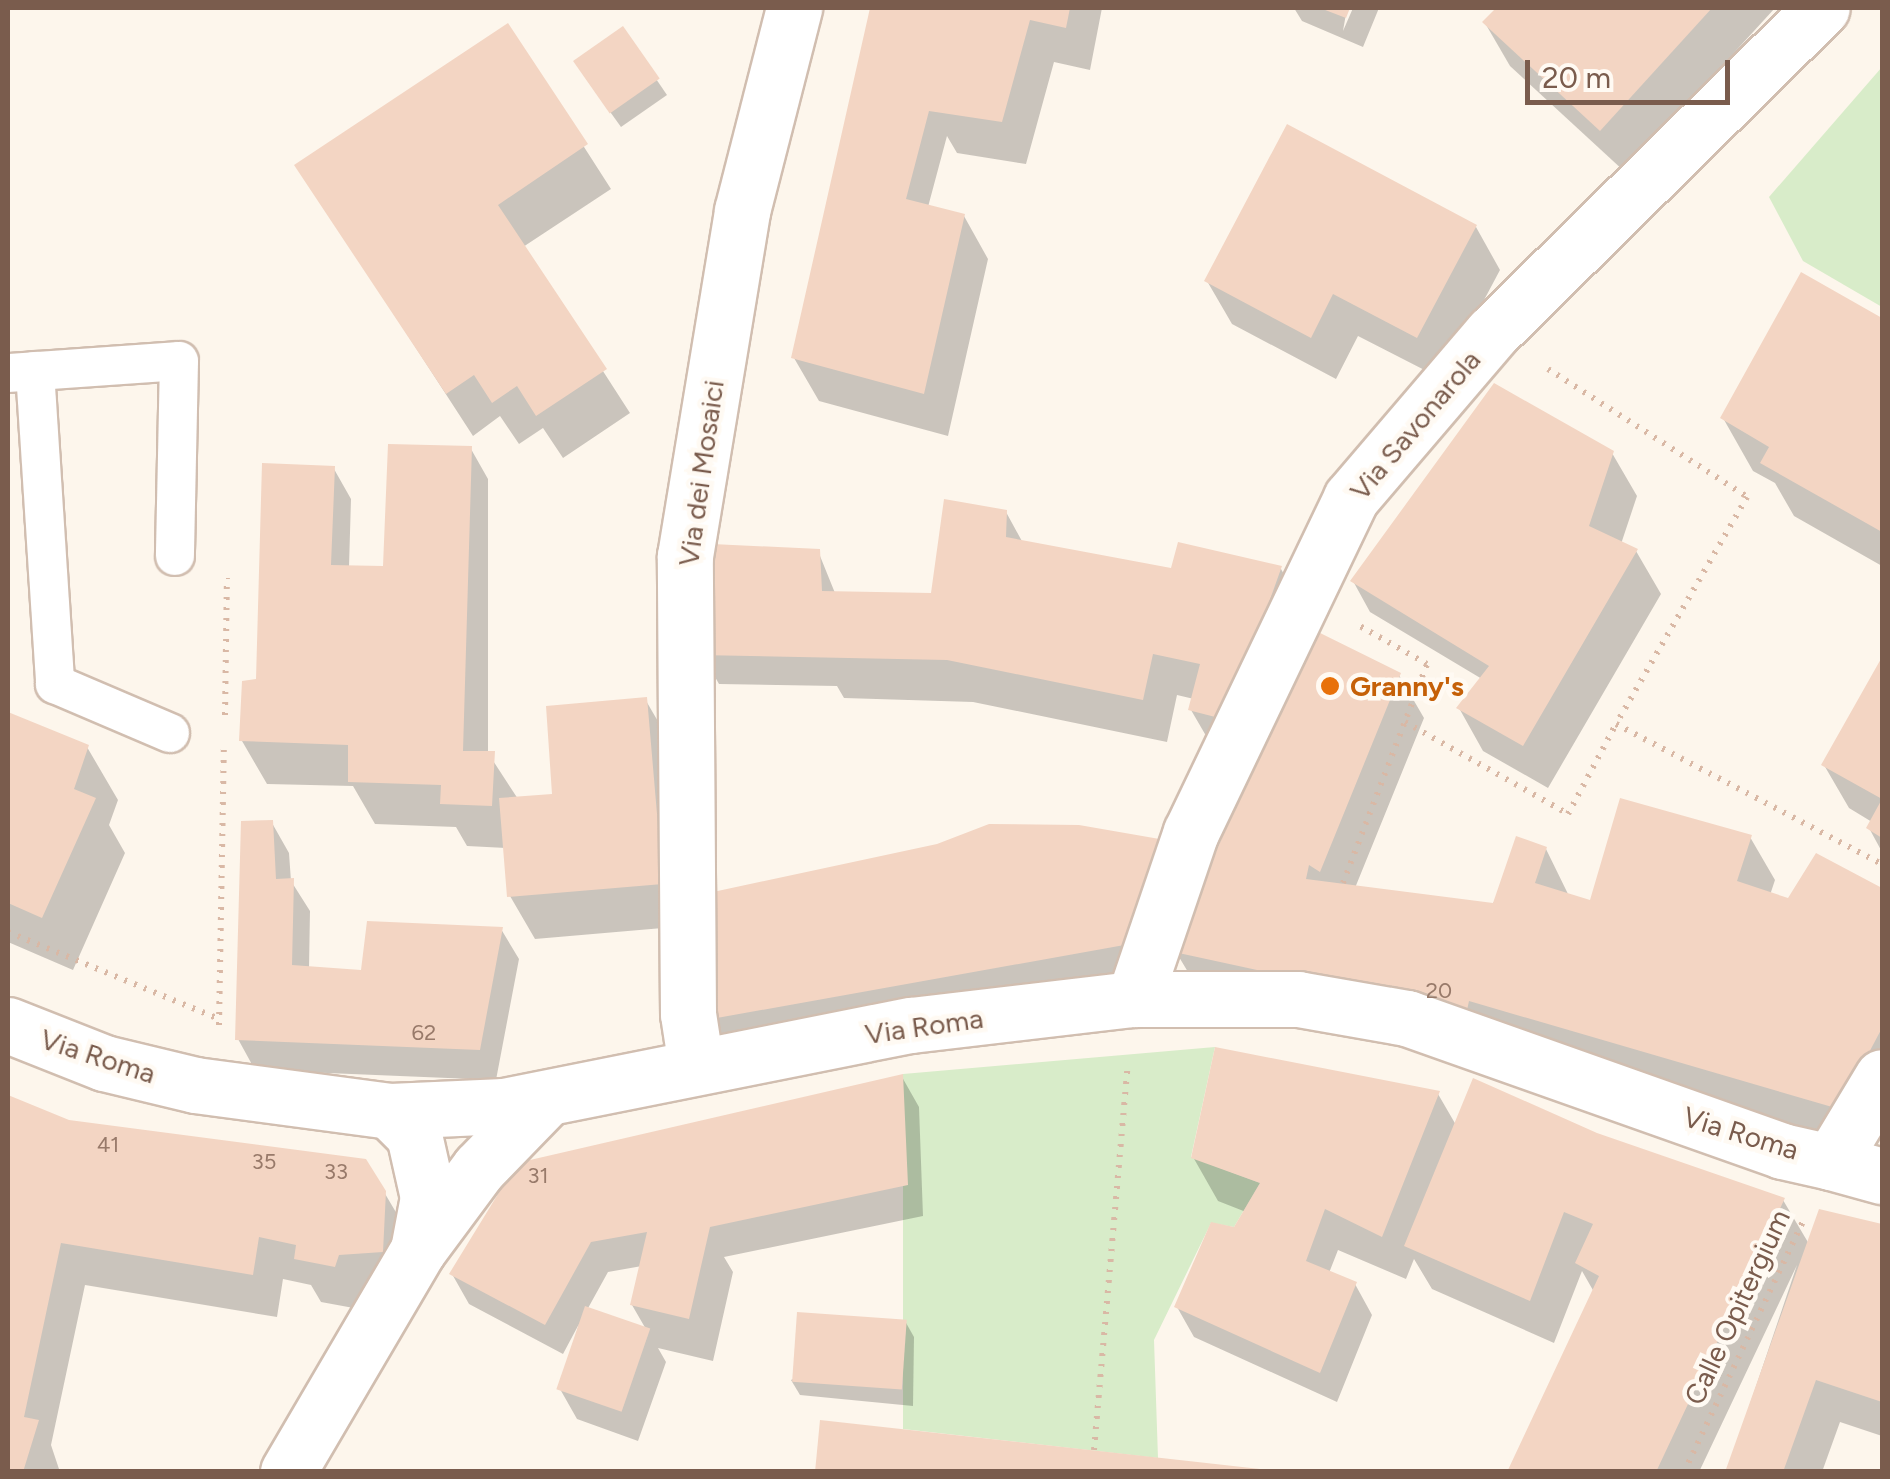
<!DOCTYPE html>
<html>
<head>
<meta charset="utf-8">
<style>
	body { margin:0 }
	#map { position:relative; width:1890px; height:1479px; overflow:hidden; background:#fdf6ec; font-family:Figtree,sans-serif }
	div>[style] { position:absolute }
	.green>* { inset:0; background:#d8ecc9 }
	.shadow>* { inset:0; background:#0003 }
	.building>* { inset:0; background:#f3d5c3; transform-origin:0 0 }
	.path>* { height:6px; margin-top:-3px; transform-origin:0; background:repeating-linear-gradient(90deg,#d9b8a5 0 2.5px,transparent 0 10.5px) }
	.roads { filter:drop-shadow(2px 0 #d1beb0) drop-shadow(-2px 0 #d1beb0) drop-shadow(0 2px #d1beb0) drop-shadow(0 -2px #d1beb0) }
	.service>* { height:38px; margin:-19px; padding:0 19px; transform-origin:19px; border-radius:19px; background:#fff }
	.pedestrian>* { height:55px; margin:-27.5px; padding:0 27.5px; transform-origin:27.5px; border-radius:27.5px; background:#fff }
	.minor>* { height:55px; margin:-27.5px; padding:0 27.5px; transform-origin:27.5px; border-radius:27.5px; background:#fff }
	.tertiary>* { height:55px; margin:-27.5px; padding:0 27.5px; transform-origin:27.5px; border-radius:27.5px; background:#fff }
	.dots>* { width:28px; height:28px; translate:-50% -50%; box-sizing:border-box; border:5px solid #fffaf3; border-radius:50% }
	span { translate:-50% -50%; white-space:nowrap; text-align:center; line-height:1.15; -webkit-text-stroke:9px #fffaf3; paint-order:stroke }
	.number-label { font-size:22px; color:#987a6a }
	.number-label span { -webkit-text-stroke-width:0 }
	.street-label { font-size:28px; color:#7a5c4d }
	.food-label { font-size:28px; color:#c56008; font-weight:700 }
	.left { translate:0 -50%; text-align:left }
	.frame { position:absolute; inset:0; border:10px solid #7a5c4d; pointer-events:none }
	.scale { position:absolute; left:1525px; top:60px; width:205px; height:45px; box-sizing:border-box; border:5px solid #7a5c4d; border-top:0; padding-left:12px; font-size:30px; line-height:35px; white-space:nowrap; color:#7a5c4d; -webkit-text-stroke:8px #fffaf3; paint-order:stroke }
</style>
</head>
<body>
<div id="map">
	<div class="green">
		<i style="clip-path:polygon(1882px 67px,1882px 307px,1803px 261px,1769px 197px)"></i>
		<i style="clip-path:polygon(1215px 1047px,1191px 1157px,1260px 1183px,1234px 1227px,1211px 1223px,1154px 1340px,1158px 1458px,903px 1429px,903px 1074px)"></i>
	</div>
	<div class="shadow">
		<i style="clip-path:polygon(873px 8px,1102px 8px,1090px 70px,1054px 62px,1026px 164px,957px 153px,947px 136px,928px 207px,964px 216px,988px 259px,948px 436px,819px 401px,794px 358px)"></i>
		<i style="clip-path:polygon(1294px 8px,1347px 8px,1343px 31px,1353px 8px,1379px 8px,1363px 47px,1302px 21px)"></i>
		<i style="clip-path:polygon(1499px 8px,1775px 8px,1625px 172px,1510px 66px,1485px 23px)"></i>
		<i style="clip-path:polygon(507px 27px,611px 189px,523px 247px,630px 413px,563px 458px,543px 428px,519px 444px,500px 416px,473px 436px,298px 166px)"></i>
		<i style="clip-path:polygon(622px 29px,667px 95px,621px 127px,585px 77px)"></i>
		<i style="clip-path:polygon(1476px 227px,1500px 270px,1442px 379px,1358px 336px,1336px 379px,1232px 324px,1207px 281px)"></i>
		<i style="clip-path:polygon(1802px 276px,1882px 321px,1882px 566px,1794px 516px,1775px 483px,1753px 471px,1723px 418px)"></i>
		<i style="clip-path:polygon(471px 449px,488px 479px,488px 753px,518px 799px,555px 796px,645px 699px,670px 742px,686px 926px,535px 939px,510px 896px,506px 848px,467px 846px,456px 827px,375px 824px,353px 786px,267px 784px,242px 741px,334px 469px,351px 499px,349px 567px,386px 568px)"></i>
		<i style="clip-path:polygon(1612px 453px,1637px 496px,1621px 544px,1636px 551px,1661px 594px,1548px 788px,1483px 751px,1459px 708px,1482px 679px,1370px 612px,1353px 581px)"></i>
		<i style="clip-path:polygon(1006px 512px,1023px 543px,1173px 571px,1281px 569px,1305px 612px,1216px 753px,1191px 710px,1194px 699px,1177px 695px,1167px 742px,973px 702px,844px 698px,837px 686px,719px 684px,702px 654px,818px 551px,835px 593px,934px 595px)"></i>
		<i style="clip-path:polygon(1882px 662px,1882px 852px,1869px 828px,1872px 822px,1849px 808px,1824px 765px)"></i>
		<i style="clip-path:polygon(1399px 675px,1424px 718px,1355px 888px,1491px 905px,1546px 849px,1569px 896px,1591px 903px,1750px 837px,1775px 880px,1770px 895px,1789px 902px,1817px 856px,1882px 890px,1882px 1115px,1863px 1151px,1194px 982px,1176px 952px)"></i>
		<i style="clip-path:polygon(8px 715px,87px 747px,118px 800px,109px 825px,125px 853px,73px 970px,8px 942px)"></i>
		<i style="clip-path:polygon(272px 823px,289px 853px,291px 881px,310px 911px,309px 969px,363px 973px,501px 929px,519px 959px,496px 1080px,255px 1070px,238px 1039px)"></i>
		<i style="clip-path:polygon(1079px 828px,1146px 973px,727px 1063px,702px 1021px)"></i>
		<i style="clip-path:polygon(evenodd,902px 1077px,919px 1107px,923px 1216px,724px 1257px,733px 1272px,713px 1361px,658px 1348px,666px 1362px,638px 1441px,577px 1419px,560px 1389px,579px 1324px,563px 1354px,469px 1304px,452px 1274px,902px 1077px,642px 1266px,632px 1305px,647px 1331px,587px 1310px,608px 1272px,642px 1266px)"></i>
		<i style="clip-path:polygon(1438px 1094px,1456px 1125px,1597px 1136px,1783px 1200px,1809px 1244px,1820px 1212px,1882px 1227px,1882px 1436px,1840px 1422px,1822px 1472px,1727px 1472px,1797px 1265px,1699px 1472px,1510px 1472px,1594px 1292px,1582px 1271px,1554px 1343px,1432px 1289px,1414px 1259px,1406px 1279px,1338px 1250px,1329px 1273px,1355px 1284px,1372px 1315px,1337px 1402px,1194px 1337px,1177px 1307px,1246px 1212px,1218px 1201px,1193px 1157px)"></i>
		<i style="clip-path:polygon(8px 1098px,69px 1122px,384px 1192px,410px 1236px,359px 1309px,321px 1302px,311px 1285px,283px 1279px,277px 1317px,85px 1285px,51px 1445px,60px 1472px,8px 1472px)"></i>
		<i style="clip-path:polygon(905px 1321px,914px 1337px,913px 1406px,800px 1395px,791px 1380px)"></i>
	</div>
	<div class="building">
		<i style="clip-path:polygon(870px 8px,1070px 8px,1066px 28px,1030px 20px,1002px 122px,929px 111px,906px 199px,965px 214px,924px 394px,791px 358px)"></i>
		<i style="clip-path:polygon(1320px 8px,1350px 8px,1346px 18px)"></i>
		<i style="clip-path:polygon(1496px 8px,1712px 8px,1600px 131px,1482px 22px)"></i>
		<i style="clip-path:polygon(508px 23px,588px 144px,498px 205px,607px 369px,536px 416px,517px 386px,492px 403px,474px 375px,446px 394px,294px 165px)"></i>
		<i style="left:623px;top:26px;width:64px;height:61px;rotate:55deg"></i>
		<i style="clip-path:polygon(1287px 124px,1477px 225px,1417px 338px,1333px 294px,1311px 338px,1204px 281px)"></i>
		<i style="clip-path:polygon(1801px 272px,1882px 318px,1882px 532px,1760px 463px,1769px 447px,1720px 418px)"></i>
		<i style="clip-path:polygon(1494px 383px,1614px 451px,1589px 526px,1638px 549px,1523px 746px,1456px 708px,1489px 666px,1350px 581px)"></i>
		<i style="clip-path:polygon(388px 444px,472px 446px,463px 751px,495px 751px,492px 806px,440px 804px,441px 785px,348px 782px,348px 745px,239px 741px,242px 681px,256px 679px,262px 463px,335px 466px,331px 565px,383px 566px)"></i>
		<i style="clip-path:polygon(944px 499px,1007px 510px,1006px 537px,1171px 568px,1178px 542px,1282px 566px,1227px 720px,1188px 710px,1200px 664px,1153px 654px,1143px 700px,947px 660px,699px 655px,712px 544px,820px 549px,822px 591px,931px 593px)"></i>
		<i style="clip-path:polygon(1310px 628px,1401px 673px,1320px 872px,1309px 865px,1306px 879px,1493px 903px,1516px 836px,1547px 847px,1535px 883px,1590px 900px,1620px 798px,1752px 835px,1737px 881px,1788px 898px,1816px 853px,1882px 888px,1882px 1028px,1839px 1109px,1469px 1001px,1466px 1015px,1174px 952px)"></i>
		<i style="clip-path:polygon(1882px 657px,1882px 838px,1866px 828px,1882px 799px,1821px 765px)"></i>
		<i style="clip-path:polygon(647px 697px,663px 884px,507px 897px,499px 798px,552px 794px,546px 706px)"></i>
		<i style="clip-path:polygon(8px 712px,89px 745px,74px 789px,96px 798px,42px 918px,8px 903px)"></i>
		<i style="clip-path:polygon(273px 820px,276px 879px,294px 878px,292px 965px,361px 970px,367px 921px,503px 927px,480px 1050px,235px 1040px,241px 821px)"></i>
		<i style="clip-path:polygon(989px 824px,1079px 825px,1171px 841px,1130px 944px,700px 1021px,699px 895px,937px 844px)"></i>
		<i style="clip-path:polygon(1215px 1047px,1440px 1091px,1382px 1237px,1325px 1209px,1306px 1261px,1357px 1282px,1320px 1373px,1174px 1307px,1211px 1222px,1234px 1227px,1260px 1183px,1191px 1158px)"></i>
		<i style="clip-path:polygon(903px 1074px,908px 1185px,710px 1227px,689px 1319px,630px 1305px,647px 1232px,591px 1242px,545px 1325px,449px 1274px,517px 1163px)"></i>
		<i style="clip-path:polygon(1473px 1078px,1597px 1133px,1785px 1198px,1656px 1472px,1507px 1472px,1599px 1276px,1575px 1263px,1593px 1224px,1564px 1212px,1530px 1301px,1404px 1246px)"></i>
		<i style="clip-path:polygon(8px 1095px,69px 1120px,366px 1159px,386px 1191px,383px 1252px,339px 1255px,335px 1267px,294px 1259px,296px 1245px,259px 1237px,253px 1275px,61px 1243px,24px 1417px,39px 1420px,23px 1472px,8px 1472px)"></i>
		<i style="clip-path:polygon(1819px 1209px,1882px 1224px,1882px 1402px,1816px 1380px,1783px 1472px,1725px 1472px)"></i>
		<i style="left:585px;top:1306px;width:69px;height:88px;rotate:19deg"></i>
		<i style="left:797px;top:1312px;width:110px;height:70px;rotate:4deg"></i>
		<i style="clip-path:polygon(820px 1420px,1260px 1469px,1259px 1472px,815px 1472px)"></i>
	</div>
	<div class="path">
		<i style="left:1548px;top:369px;width:237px;rotate:32.7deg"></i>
		<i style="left:1747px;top:497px;width:262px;rotate:120deg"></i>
		<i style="left:225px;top:715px;width:137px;rotate:-89.2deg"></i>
		<i style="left:1405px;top:722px;width:187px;rotate:29.4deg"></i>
		<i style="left:1568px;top:814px;width:102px;rotate:-61.9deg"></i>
		<i style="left:1616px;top:724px;width:301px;rotate:27.8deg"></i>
		<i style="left:1343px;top:883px;width:235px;rotate:-69deg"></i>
		<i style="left:1427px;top:664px;width:79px;rotate:-150.5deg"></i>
		<i style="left:8px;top:932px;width:228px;rotate:22.4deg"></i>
		<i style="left:219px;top:1025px;width:278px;rotate:-89deg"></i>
		<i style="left:1094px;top:1450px;width:388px;rotate:-85deg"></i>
		<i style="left:1684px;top:1472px;width:278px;rotate:-64.6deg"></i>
	</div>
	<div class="roads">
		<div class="service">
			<i style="left:35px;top:371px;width:314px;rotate:86.3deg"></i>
			<i style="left:55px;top:684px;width:125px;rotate:23.1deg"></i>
			<i style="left:8px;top:373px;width:171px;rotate:-4deg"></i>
			<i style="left:179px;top:361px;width:195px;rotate:91.2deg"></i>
		</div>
		<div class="pedestrian">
			<i style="left:1134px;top:999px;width:176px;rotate:-71.2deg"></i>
			<i style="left:1831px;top:1162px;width:53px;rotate:15.4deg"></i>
		</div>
		<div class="minor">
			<i style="left:1191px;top:832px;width:370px;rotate:-64.4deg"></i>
			<i style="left:1351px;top:498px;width:217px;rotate:-49.5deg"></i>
			<i style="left:1492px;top:333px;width:463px;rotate:-44.6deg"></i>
			<i style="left:696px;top:1066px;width:53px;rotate:-98.7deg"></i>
			<i style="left:688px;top:1014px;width:458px;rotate:-90.4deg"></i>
			<i style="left:685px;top:556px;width:350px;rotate:-80.6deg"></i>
			<i style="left:742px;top:211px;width:210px;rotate:-75.6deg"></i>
			<i style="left:390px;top:1111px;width:114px;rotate:-2.5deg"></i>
			<i style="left:504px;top:1106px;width:415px;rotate:-11.3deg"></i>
			<i style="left:911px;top:1025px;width:225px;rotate:-6.7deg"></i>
			<i style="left:1134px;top:999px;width:164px"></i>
			<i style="left:1298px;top:999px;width:111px;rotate:9.9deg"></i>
			<i style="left:1407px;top:1018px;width:398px;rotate:19.5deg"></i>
			<i style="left:1782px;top:1151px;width:50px;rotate:12.7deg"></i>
			<i style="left:1831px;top:1162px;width:99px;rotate:-59deg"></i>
			<i style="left:418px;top:1250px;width:102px;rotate:-53.4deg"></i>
			<i style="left:479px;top:1168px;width:96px;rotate:-45.8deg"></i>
		</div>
		<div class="tertiary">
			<i style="left:8px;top:1025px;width:103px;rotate:21.6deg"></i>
			<i style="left:104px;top:1063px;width:94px;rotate:13.6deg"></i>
			<i style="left:195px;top:1085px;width:197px;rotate:7.6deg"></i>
			<i style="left:390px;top:1111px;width:34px;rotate:45deg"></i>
			<i style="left:414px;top:1135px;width:64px;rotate:77.3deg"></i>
			<i style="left:428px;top:1197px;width:54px;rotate:100.7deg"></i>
			<i style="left:418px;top:1250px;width:257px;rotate:120.4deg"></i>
		</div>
	</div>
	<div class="dots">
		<i style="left:1330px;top:686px;background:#e8710a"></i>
	</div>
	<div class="number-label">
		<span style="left:1439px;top:991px">20</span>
		<span style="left:424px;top:1033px">62</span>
		<span style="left:108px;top:1145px">41</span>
		<span style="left:264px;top:1162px">35</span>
		<span style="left:336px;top:1172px">33</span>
		<span style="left:538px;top:1176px">31</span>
	</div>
	<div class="street-label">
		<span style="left:1415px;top:425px;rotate:-50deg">Via Savonarola</span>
		<span style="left:701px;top:473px;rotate:-82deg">Via dei Mosaici</span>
		<span style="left:924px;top:1026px;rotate:-8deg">Via Roma</span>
		<span style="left:98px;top:1056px;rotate:18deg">Via Roma</span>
		<span style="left:1741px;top:1133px;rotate:17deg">Via Roma</span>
		<span style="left:1737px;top:1307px;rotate:-65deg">Calle Opitergium</span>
	</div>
	<div class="food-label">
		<span class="left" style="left:1350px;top:686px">Granny's</span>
	</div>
	<div class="frame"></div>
	<div class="scale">20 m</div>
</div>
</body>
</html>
